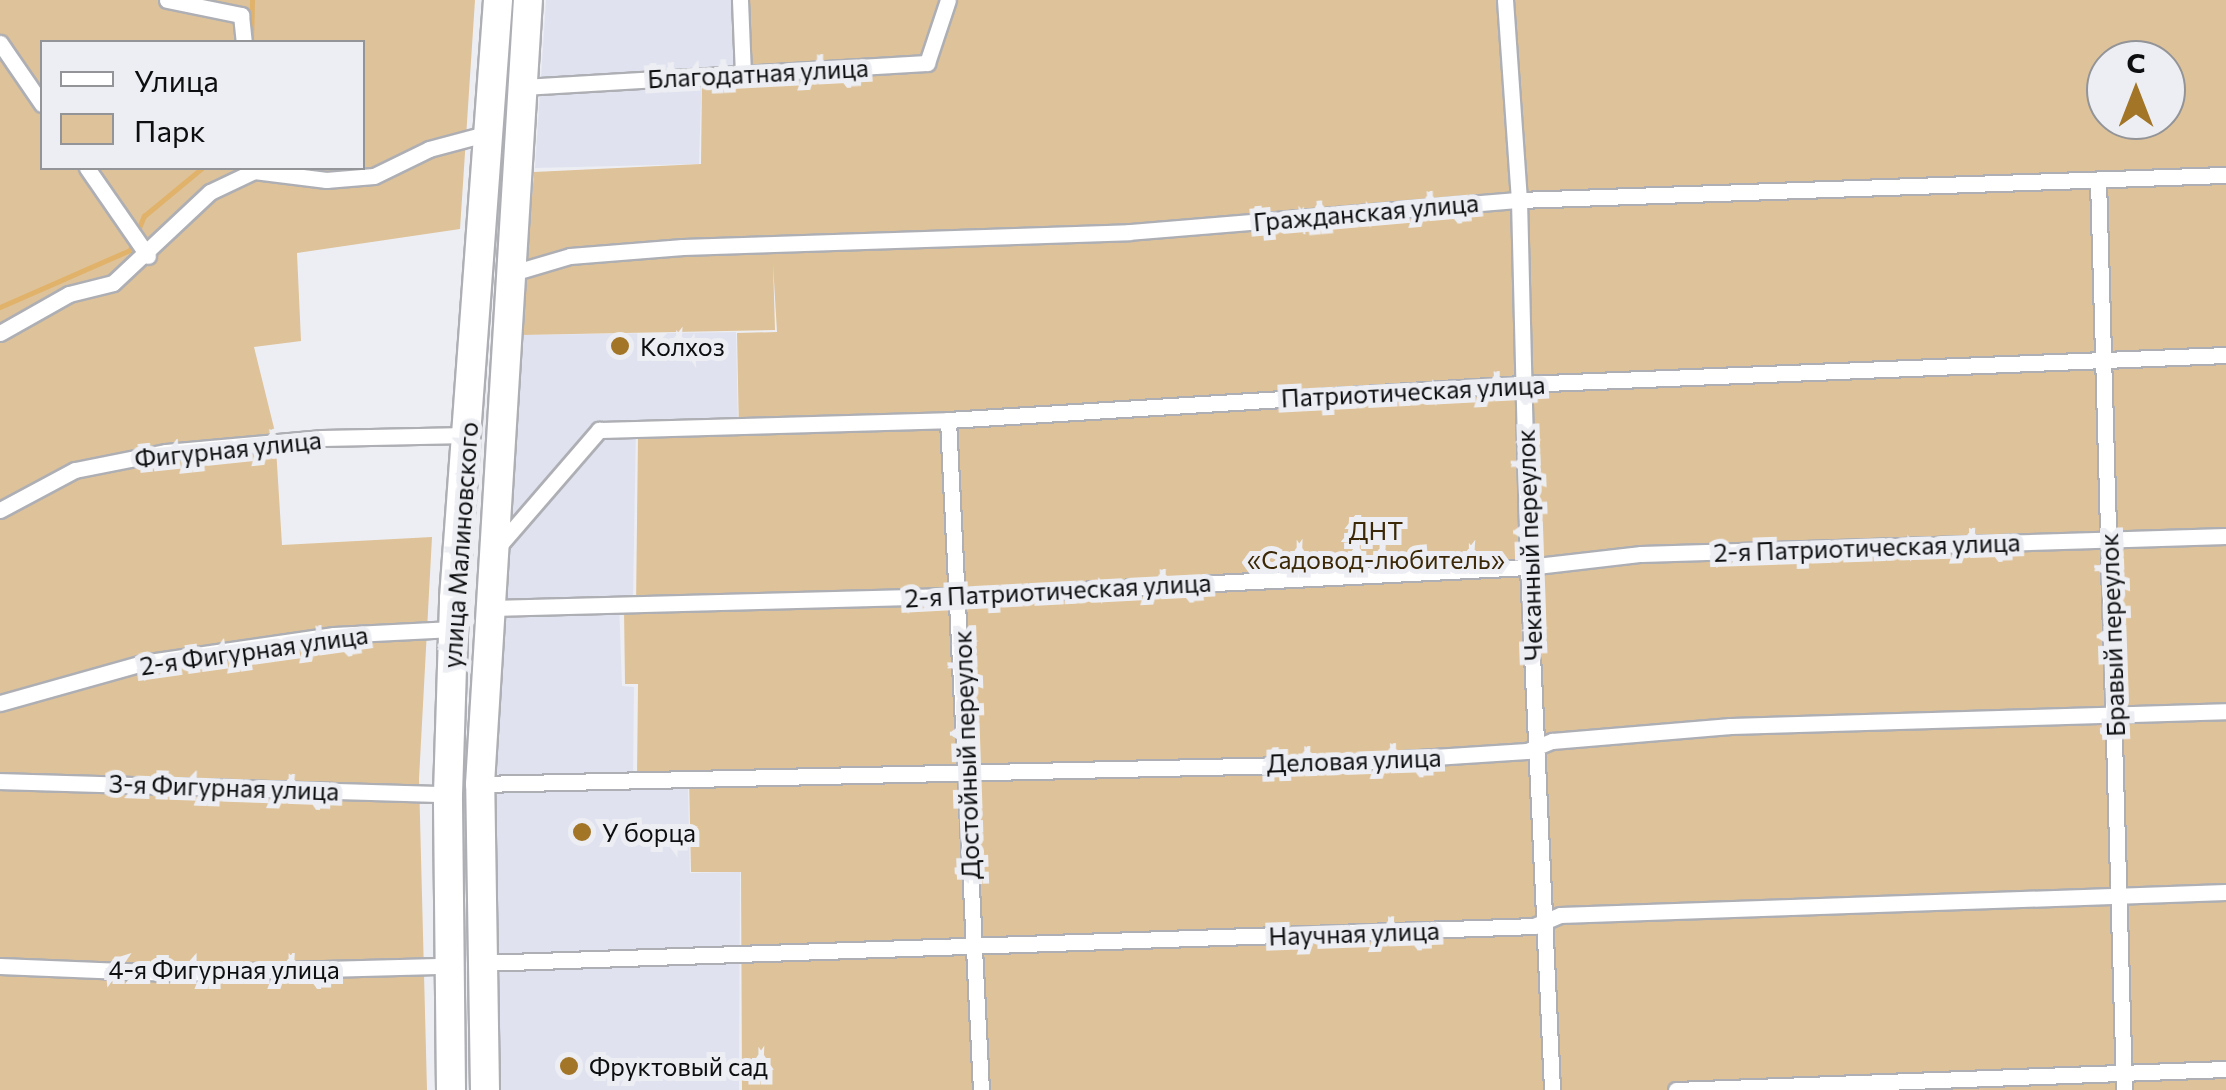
<!DOCTYPE html>
<html>
<head>
<meta charset="utf-8">
<style>
	body { margin:0 }
	#map { position:relative; width:2226px; height:1090px; overflow:hidden; background:#edeef3; font-family:Commissioner,sans-serif }
	div>[style] { position:absolute }
	.built>* { inset:0; background:#e0e3ef }
	.green>* { inset:0; background:#dec299 }
	.stream>* { height:5px; margin:-2.5px; padding:0 2.5px; transform-origin:2.5px; border-radius:2.5px; background:#e1b26a }
	.roads { filter:drop-shadow(2px 0 #aeafb4) drop-shadow(-2px 0 #aeafb4) drop-shadow(0 2px #aeafb4) drop-shadow(0 -2px #aeafb4) }
	.minor>* { height:15px; margin:-7.5px; padding:0 7.5px; transform-origin:7.5px; border-radius:7.5px; background:#fff }
	.trunk>* { height:28px; margin:-14px; padding:0 14px; transform-origin:14px; border-radius:14px; background:#fff }
	.dots>* { width:28px; height:28px; translate:-50% -50%; box-sizing:border-box; border:5px solid #edeef3; border-radius:50% }
	span { translate:-50% -50%; white-space:nowrap; text-align:center; line-height:1.15; -webkit-text-stroke:10px #edeef3; paint-order:stroke }
	.street-label { font-size:25px; color:#0d0e0f }
	.poi-label { font-size:25px; color:#0d0e0f }
	.left { translate:0 -50%; text-align:left }
	.park-label { font-size:25px; color:#3b2806 }
	.legend { position:absolute; left:40px; top:40px; width:325px; height:130px; box-sizing:border-box; background:#edeef3; border:2px solid #939498; margin:0; padding:12px 18px; list-style:none; font-size:30px; color:#0d0e0f }
	.legend li { display:flex; align-items:center; gap:20px; height:50px }
	.legend b { width:50px; border:2px solid #939498 }
	.north { position:absolute; left:2086px; top:40px; width:100px; height:100px; box-sizing:border-box; background:#edeef3; border:2px solid #939498; border-radius:50%; rotate:0deg; font-size:28px; font-weight:700; line-height:40px; text-align:center; color:#0d0e0f }
	.north::after { content:''; display:block; margin:auto; width:35px; height:45px; background:#a27527; clip-path:polygon(50% 0,100% 100%,50% 72%,0 100%) }
</style>
</head>
<body>
<div id="map">
	<div class="built">
		<i style="clip-path:polygon(546px 0,734px 0,737px 67px,702px 69px,699px 164px,535px 168px)"></i>
		<i style="clip-path:polygon(736px 332px,738px 423px,636px 426px,633px 601px,619px 602px,622px 686px,634px 687px,633px 785px,688px 785px,690px 873px,740px 872px,739px 1090px,500px 1090px,495px 790px,521px 335px)"></i>
	</div>
	<div class="green">
		<i style="clip-path:polygon(evenodd,0 0,475px 0,460px 229px,297px 253px,301px 341px,254px 347px,275px 432px,282px 545px,432px 537px,419px 779px,427px 1090px,0 1090px,0 0,42px 42px,362px 42px,362px 168px,42px 168px,42px 42px)"></i>
		<i style="clip-path:polygon(evenodd,747px 0,2226px 0,2226px 1090px,742px 1090px,741px 872px,691px 872px,689px 776px,637px 778px,638px 684px,625px 684px,624px 609px,636px 609px,638px 435px,739px 432px,737px 333px,777px 332px,773px 264px,775px 330px,521px 335px,534px 172px,701px 164px,702px 82px,750px 80px,747px 0,2106px 60px,2166px 60px,2166px 120px,2106px 120px,2106px 60px)"></i>
	</div>
	<div class="stream">
		<i style="left:251px;top:42px;width:42px;rotate:-88.6deg"></i>
		<i style="left:0;top:307px;width:142px;rotate:-23.7deg"></i>
		<i style="left:130px;top:250px;width:37px;rotate:-68deg"></i>
		<i style="left:144px;top:216px;width:75px;rotate:-39.6deg"></i>
	</div>
	<div class="roads">
		<div class="minor">
			<i style="left:167px;top:0;width:76px;rotate:11.5deg"></i>
			<i style="left:241px;top:15px;width:27px;rotate:84deg"></i>
			<i style="left:740px;top:0;width:74px;rotate:87.7deg"></i>
			<i style="left:1505px;top:0;width:200px;rotate:86deg"></i>
			<i style="left:1519px;top:200px;width:367px;rotate:88.6deg"></i>
			<i style="left:1528px;top:567px;width:524px;rotate:87.37deg"></i>
			<i style="left:0;top:43px;width:74px;rotate:55.5deg"></i>
			<i style="left:522px;top:87px;width:406px;rotate:-3.4deg"></i>
			<i style="left:927px;top:63px;width:66px;rotate:-71.6deg"></i>
			<i style="left:87px;top:168px;width:107px;rotate:55.3deg"></i>
			<i style="left:2098px;top:180px;width:910px;rotate:88.36deg"></i>
			<i style="left:509px;top:274px;width:64px;rotate:-16.4deg"></i>
			<i style="left:570px;top:256px;width:113px;rotate:-4.6deg"></i>
			<i style="left:683px;top:247px;width:446px;rotate:-1.9deg"></i>
			<i style="left:1129px;top:232px;width:391px;rotate:-4.7deg"></i>
			<i style="left:1519px;top:200px;width:707px;rotate:-2.03deg"></i>
			<i style="left:0;top:333px;width:79px;rotate:-29.5deg"></i>
			<i style="left:69px;top:294px;width:45px;rotate:-14deg"></i>
			<i style="left:113px;top:283px;width:133px;rotate:-43.2deg"></i>
			<i style="left:210px;top:192px;width:49px;rotate:-25.5deg"></i>
			<i style="left:254px;top:171px;width:73px;rotate:7.1deg"></i>
			<i style="left:326px;top:180px;width:48px;rotate:-4.8deg"></i>
			<i style="left:374px;top:176px;width:61px;rotate:-26.1deg"></i>
			<i style="left:429px;top:149px;width:62px;rotate:-14.9deg"></i>
			<i style="left:948px;top:420px;width:671px;rotate:87.18deg"></i>
			<i style="left:0;top:510px;width:85px;rotate:-28.1deg"></i>
			<i style="left:75px;top:470px;width:93px;rotate:-11.2deg"></i>
			<i style="left:166px;top:452px;width:157px;rotate:-5.1deg"></i>
			<i style="left:322px;top:438px;width:145px;rotate:-1.2deg"></i>
			<i style="left:498px;top:547px;width:155px;rotate:-49.2deg"></i>
			<i style="left:599px;top:430px;width:349px;rotate:-1.6deg"></i>
			<i style="left:948px;top:420px;width:575px;rotate:-3.59deg"></i>
			<i style="left:1522px;top:384px;width:705px;rotate:-2.36deg"></i>
			<i style="left:489px;top:608px;width:472px;rotate:-1.5deg"></i>
			<i style="left:961px;top:596px;width:568px;rotate:-2.93deg"></i>
			<i style="left:1528px;top:567px;width:114px;rotate:-6.6deg"></i>
			<i style="left:1641px;top:554px;width:585px;rotate:-1.76deg"></i>
			<i style="left:0;top:703px;width:148px;rotate:-15.7deg"></i>
			<i style="left:142px;top:663px;width:194px;rotate:-8.3deg"></i>
			<i style="left:334px;top:635px;width:119px;rotate:-2.9deg"></i>
			<i style="left:0;top:781px;width:448px;rotate:1.7deg"></i>
			<i style="left:480px;top:784px;width:846px;rotate:-1.35deg"></i>
			<i style="left:1326px;top:764px;width:201px;rotate:-3.7deg"></i>
			<i style="left:1527px;top:751px;width:27px;rotate:-22deg"></i>
			<i style="left:1552px;top:741px;width:179px;rotate:-4.8deg"></i>
			<i style="left:1730px;top:726px;width:496px;rotate:-1.7deg"></i>
			<i style="left:481px;top:963px;width:1054px;rotate:-2.01deg"></i>
			<i style="left:1534px;top:926px;width:28px;rotate:-23deg"></i>
			<i style="left:1560px;top:915px;width:666px;rotate:-1.98deg"></i>
			<i style="left:0;top:966px;width:172px;rotate:2.3deg"></i>
			<i style="left:172px;top:973px;width:275px;rotate:-1.5deg"></i>
			<i style="left:1676px;top:1090px;width:550px;rotate:-2.19deg"></i>
		</div>
		<div class="trunk">
			<i style="left:451px;top:1090px;width:296px;rotate:-90.6deg"></i>
			<i style="left:448px;top:794px;width:196px;rotate:-88.2deg"></i>
			<i style="left:454px;top:598px;width:600px;rotate:-85.79deg"></i>
			<i style="left:485px;top:1090px;width:306px;rotate:-90.9deg"></i>
			<i style="left:480px;top:784px;width:785px;rotate:-86.5deg"></i>
		</div>
	</div>
	<div class="dots">
		<i style="left:620px;top:346px;background:#a27527"></i>
		<i style="left:582px;top:832px;background:#a27527"></i>
		<i style="left:569px;top:1066px;background:#a27527"></i>
	</div>
	<div class="street-label">
		<span style="left:758px;top:73px;rotate:-3deg">Благодатная улица</span>
		<span style="left:1366px;top:212px;rotate:-5deg">Гражданская улица</span>
		<span style="left:1413px;top:391px;rotate:-3deg">Патриотическая улица</span>
		<span style="left:228px;top:449px;rotate:-6deg">Фигурная улица</span>
		<span style="left:460px;top:545px;rotate:-86deg">улица Малиновского</span>
		<span style="left:1529px;top:545px;rotate:-92deg">Чеканный переулок</span>
		<span style="left:1867px;top:547px;rotate:-2deg">2-я Патриотическая улица</span>
		<span style="left:1058px;top:590px;rotate:-3deg">2-я Патриотическая улица</span>
		<span style="left:2112px;top:635px;rotate:-92deg">Бравый переулок</span>
		<span style="left:254px;top:650px;rotate:-8deg">2-я Фигурная улица</span>
		<span style="left:966px;top:755px;rotate:-92deg">Достойный переулок</span>
		<span style="left:1354px;top:760px;rotate:-2deg">Деловая улица</span>
		<span style="left:224px;top:787px;rotate:2deg">3-я Фигурная улица</span>
		<span style="left:1354px;top:933px;rotate:-2deg">Научная улица</span>
		<span style="left:224px;top:969px">4-я Фигурная улица</span>
	</div>
	<div class="poi-label">
		<span class="left" style="left:640px;top:346px">Колхоз</span>
		<span class="left" style="left:602px;top:832px">У борца</span>
		<span class="left" style="left:589px;top:1066px">Фруктовый сад</span>
	</div>
	<div class="park-label">
		<span style="left:1376px;top:545px">ДНТ<br>«Садовод-любитель»</span>
	</div>
	<ul class="legend">
	<li><b style="height:12px;background:#fff"></b>Улица</li>
	<li><b style="height:28px;background:#dec299"></b>Парк</li>
	</ul>
	<div class="north">С</div>
</div>
</body>
</html>
